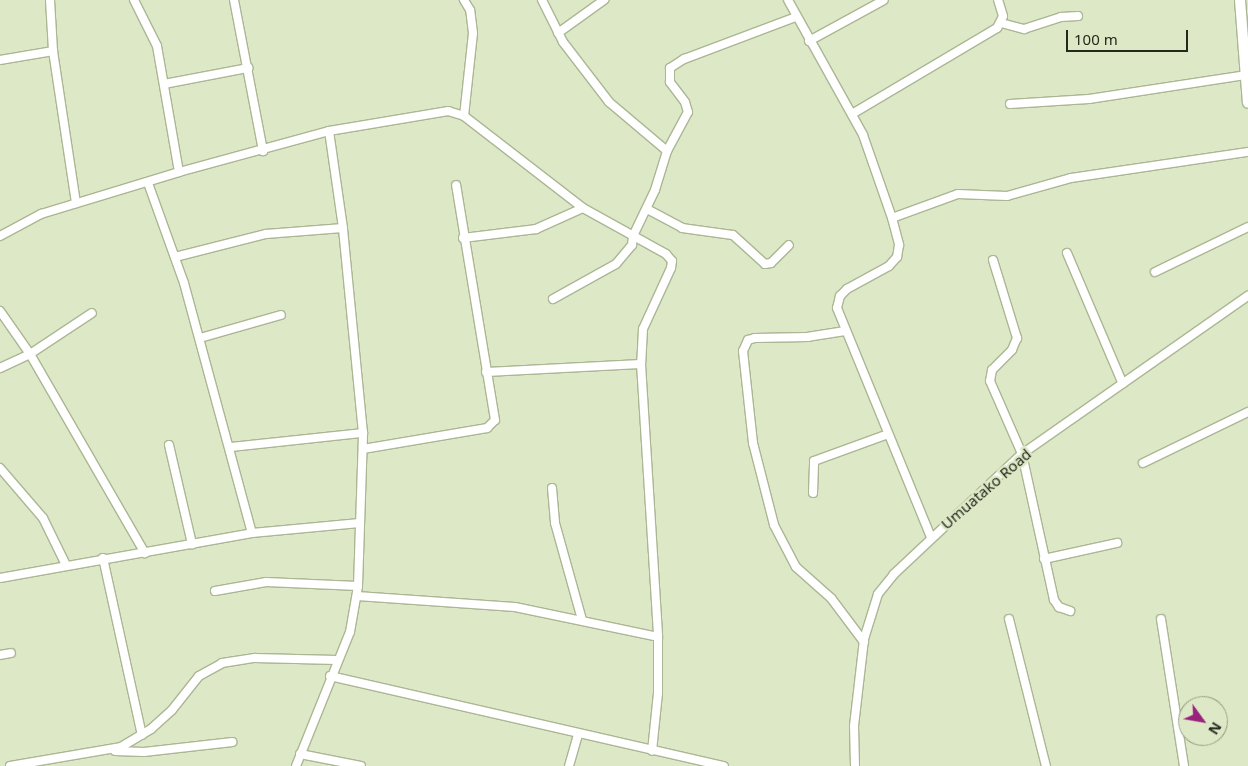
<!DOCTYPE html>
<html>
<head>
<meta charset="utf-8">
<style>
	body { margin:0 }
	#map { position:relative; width:1248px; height:766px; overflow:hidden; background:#dde8c6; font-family:"Noto Sans",sans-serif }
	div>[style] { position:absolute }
	.roads { filter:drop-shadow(1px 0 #abb694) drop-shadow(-1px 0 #abb694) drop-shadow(0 1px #abb694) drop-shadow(0 -1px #abb694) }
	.minor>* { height:8px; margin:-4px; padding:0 4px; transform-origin:4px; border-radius:4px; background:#fff }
	.tertiary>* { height:10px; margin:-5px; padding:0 5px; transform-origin:5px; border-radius:5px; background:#fff }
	span { translate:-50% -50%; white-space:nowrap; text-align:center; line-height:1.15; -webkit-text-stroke:5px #dde8c6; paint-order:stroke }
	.street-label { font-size:15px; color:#25291c }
	.north { position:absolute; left:1178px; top:696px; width:50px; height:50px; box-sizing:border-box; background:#dde8c6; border:1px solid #939c82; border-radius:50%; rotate:122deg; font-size:14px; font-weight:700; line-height:20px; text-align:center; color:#25291c }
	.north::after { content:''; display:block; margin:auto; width:18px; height:22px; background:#9a227c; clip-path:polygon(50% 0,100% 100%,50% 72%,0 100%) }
	.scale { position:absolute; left:1066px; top:30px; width:122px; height:22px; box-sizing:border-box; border:2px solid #25291c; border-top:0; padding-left:6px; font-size:15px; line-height:18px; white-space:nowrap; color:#25291c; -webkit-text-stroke:4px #dde8c6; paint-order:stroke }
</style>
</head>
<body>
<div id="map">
	<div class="roads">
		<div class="minor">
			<i style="left:50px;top:0;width:51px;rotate:86.6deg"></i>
			<i style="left:53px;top:51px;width:154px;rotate:81.4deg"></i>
			<i style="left:134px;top:0;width:51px;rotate:63.4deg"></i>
			<i style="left:157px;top:46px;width:128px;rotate:80.1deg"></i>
			<i style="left:234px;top:0;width:154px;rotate:79.1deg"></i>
			<i style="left:542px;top:0;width:47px;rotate:63.4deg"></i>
			<i style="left:563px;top:42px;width:76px;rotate:52.5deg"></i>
			<i style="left:609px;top:102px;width:76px;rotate:40.2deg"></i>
			<i style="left:788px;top:0;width:154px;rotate:60.9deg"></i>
			<i style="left:863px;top:135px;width:88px;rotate:70.7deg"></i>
			<i style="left:892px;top:218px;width:28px;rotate:75deg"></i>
			<i style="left:899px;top:245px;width:12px;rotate:99deg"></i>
			<i style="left:897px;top:257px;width:12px;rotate:132deg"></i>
			<i style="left:889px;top:266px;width:48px;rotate:151.3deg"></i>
			<i style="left:847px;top:289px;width:10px;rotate:135deg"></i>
			<i style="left:840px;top:296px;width:12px;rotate:104deg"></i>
			<i style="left:837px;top:308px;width:248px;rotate:67.7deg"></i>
			<i style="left:1001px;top:23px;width:24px;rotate:15deg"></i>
			<i style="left:1024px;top:29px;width:39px;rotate:-18deg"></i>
			<i style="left:1061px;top:17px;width:17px;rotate:-3deg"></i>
			<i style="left:558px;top:33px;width:57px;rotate:-35.7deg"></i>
			<i style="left:809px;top:41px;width:85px;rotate:-28.7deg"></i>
			<i style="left:0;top:60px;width:54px;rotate:-9.6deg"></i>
			<i style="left:164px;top:84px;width:86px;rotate:-10.8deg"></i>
			<i style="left:1010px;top:104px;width:79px;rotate:-3.6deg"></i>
			<i style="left:1089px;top:99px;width:158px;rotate:-8.7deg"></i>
			<i style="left:852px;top:114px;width:169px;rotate:-30.7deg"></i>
			<i style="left:997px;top:28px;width:13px;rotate:-63deg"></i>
			<i style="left:1003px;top:16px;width:17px;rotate:-107deg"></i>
			<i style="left:464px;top:116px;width:83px;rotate:-83.8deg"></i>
			<i style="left:473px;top:33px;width:23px;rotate:-97deg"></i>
			<i style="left:470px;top:10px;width:12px;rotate:-121deg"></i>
			<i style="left:148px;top:183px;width:106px;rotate:70.2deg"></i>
			<i style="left:184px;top:283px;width:259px;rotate:74.8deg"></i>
			<i style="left:647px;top:209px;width:40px;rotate:28deg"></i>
			<i style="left:682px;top:228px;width:51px;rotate:7.8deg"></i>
			<i style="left:733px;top:235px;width:43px;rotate:42.2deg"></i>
			<i style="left:765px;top:264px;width:6px;rotate:-9deg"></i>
			<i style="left:771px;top:263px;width:25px;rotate:-45deg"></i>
			<i style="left:892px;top:218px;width:70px;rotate:-20deg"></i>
			<i style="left:958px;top:194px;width:49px;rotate:2.3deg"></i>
			<i style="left:1007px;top:196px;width:66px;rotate:-15.7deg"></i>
			<i style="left:1071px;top:178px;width:179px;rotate:-8.4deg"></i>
			<i style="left:0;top:236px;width:47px;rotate:-28.2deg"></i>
			<i style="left:41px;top:214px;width:144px;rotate:-16.9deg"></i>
			<i style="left:179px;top:172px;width:156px;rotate:-15.3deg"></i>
			<i style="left:329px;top:131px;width:121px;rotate:-9.5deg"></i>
			<i style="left:448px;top:111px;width:17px;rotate:17deg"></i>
			<i style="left:464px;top:116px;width:150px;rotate:37.7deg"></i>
			<i style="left:583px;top:208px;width:95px;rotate:29deg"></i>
			<i style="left:666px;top:254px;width:9px;rotate:49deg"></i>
			<i style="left:672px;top:261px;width:7px;rotate:98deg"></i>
			<i style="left:671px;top:268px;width:67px;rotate:114.7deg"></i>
			<i style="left:643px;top:329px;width:35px;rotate:93deg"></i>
			<i style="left:641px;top:364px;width:274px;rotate:86.4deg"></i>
			<i style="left:658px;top:637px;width:56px;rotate:90deg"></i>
			<i style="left:658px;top:693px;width:58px;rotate:95.9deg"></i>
			<i style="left:463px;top:238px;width:74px;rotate:-7deg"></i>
			<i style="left:536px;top:229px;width:51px;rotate:-24.1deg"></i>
			<i style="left:1067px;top:253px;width:142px;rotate:66.9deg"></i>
			<i style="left:175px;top:257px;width:94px;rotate:-14.2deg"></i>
			<i style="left:266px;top:234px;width:77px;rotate:-4.5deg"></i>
			<i style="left:993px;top:260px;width:82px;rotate:72.9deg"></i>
			<i style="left:1017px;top:338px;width:13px;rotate:113deg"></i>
			<i style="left:1012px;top:350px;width:28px;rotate:135deg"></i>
			<i style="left:992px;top:370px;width:11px;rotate:100deg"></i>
			<i style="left:990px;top:381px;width:80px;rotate:66.3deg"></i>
			<i style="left:1022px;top:454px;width:149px;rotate:77.6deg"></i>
			<i style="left:1054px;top:600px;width:9px;rotate:54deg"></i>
			<i style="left:1059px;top:607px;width:12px;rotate:20deg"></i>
			<i style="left:1155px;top:272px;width:103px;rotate:-25.8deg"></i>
			<i style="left:553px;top:299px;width:72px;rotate:-29.1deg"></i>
			<i style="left:616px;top:264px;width:25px;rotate:-50deg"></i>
			<i style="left:632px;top:245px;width:9px;rotate:-84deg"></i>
			<i style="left:633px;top:236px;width:51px;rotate:-64.4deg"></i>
			<i style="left:655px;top:190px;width:41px;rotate:-72.9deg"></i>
			<i style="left:667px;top:151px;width:44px;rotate:-61.7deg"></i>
			<i style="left:688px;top:112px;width:10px;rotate:-107deg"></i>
			<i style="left:685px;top:102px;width:25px;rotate:-127deg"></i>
			<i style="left:670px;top:82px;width:14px;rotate:-90deg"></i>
			<i style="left:670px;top:68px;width:17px;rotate:-33deg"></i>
			<i style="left:684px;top:59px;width:120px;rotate:-20.6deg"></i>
			<i style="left:0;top:311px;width:52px;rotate:55.1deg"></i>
			<i style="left:30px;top:354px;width:230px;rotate:60deg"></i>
			<i style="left:845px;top:331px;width:37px;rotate:171deg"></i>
			<i style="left:808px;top:337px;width:53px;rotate:178.9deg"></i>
			<i style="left:755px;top:338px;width:7px;rotate:164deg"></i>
			<i style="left:748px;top:340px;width:12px;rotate:114deg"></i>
			<i style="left:743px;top:351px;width:93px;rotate:83.8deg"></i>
			<i style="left:753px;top:443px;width:85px;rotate:75.6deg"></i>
			<i style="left:774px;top:525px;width:47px;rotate:62.4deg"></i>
			<i style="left:796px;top:567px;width:47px;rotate:41.5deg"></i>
			<i style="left:831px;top:598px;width:55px;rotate:53.1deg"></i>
			<i style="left:200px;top:338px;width:84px;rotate:-15.9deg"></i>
			<i style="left:0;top:368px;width:33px;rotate:-25deg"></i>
			<i style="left:30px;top:354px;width:74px;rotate:-33.5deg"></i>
			<i style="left:486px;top:372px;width:155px;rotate:-3deg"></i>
			<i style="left:169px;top:445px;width:102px;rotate:76.9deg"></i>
			<i style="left:231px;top:447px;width:133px;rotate:-6.1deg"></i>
			<i style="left:363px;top:449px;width:126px;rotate:-9.6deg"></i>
			<i style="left:487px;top:428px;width:11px;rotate:-45deg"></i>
			<i style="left:495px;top:420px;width:238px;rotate:-99.4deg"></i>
			<i style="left:1143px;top:463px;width:117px;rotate:-25.9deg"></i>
			<i style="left:0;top:468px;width:66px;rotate:49.3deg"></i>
			<i style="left:43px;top:518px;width:52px;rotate:63.9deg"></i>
			<i style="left:552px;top:488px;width:35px;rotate:85deg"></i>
			<i style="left:555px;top:523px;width:101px;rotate:74.4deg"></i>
			<i style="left:813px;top:493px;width:32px;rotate:-88deg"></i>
			<i style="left:814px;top:461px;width:79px;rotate:-20deg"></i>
			<i style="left:103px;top:558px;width:181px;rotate:77.6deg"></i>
			<i style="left:1044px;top:559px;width:75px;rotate:-12.4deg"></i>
			<i style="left:0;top:578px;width:256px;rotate:-10.1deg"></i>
			<i style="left:252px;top:533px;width:108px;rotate:-5.3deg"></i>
			<i style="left:215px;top:591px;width:52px;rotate:-10deg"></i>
			<i style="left:266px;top:582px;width:92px;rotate:2.5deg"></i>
			<i style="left:357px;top:596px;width:158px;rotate:4deg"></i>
			<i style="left:515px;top:607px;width:146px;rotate:11.8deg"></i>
			<i style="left:1009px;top:619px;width:152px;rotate:75.9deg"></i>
			<i style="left:1161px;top:619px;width:149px;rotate:81.1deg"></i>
			<i style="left:0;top:655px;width:11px;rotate:-10deg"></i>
			<i style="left:330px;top:676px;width:404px;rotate:12.9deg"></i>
			<i style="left:115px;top:751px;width:29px;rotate:2deg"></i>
			<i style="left:144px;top:752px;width:89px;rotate:-6.5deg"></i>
			<i style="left:300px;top:754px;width:62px;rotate:11.1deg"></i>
			<i style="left:10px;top:766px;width:113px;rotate:-9.7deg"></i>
			<i style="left:121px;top:747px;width:35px;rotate:-31deg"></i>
			<i style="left:151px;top:729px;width:28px;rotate:-42deg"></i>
			<i style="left:172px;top:710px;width:43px;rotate:-51.5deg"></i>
			<i style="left:199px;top:676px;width:26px;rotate:-29deg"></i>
			<i style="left:222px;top:663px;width:33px;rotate:-9deg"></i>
			<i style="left:255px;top:658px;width:82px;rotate:1.4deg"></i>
			<i style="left:296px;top:766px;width:144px;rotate:-68.1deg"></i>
			<i style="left:350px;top:632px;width:47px;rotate:-80.1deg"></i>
			<i style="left:358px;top:586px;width:153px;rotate:-88.1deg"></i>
			<i style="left:363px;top:433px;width:206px;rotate:-95.6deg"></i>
			<i style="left:343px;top:228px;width:98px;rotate:-98.2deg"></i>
			<i style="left:569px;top:766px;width:33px;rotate:-74deg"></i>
			<i style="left:855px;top:766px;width:40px;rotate:-91.4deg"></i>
			<i style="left:854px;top:726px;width:88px;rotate:-83.4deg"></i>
			<i style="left:864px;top:639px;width:47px;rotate:-72.7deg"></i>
			<i style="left:878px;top:594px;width:26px;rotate:-51deg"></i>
			<i style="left:894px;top:574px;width:175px;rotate:-43.2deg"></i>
			<i style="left:1022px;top:454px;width:276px;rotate:-35deg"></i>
		</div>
		<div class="tertiary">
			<i style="left:1240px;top:0;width:103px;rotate:85.6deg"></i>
		</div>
	</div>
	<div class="street-label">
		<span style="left:986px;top:489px;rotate:-41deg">Umuatako Road</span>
	</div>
	<div class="north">N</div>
	<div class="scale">100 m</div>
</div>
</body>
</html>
